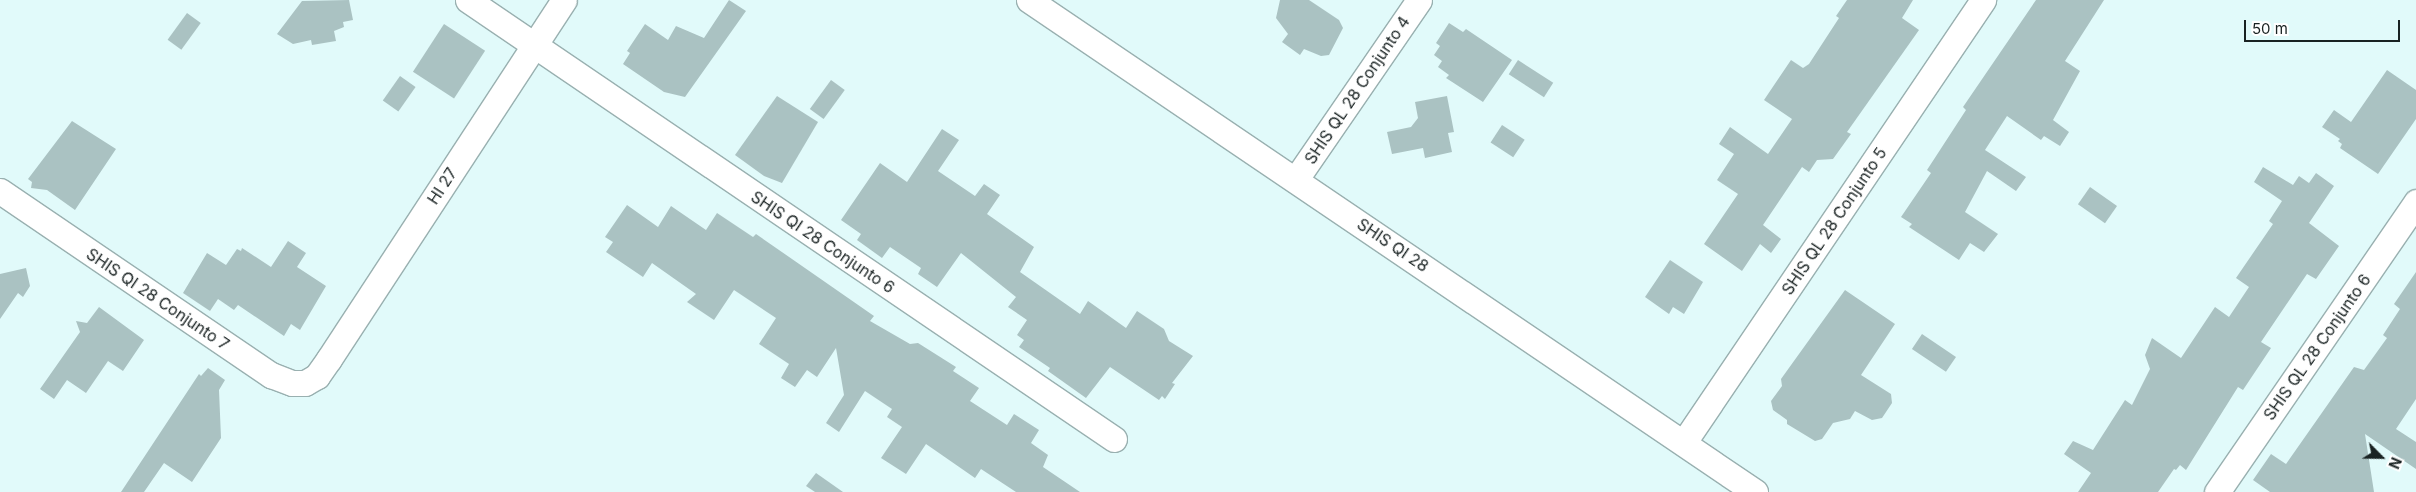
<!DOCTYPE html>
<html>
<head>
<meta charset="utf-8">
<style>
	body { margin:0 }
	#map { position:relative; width:2416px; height:492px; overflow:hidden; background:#e1fafa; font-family:Inter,sans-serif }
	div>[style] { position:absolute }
	.building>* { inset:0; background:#aac2c2; transform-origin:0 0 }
	.roads { filter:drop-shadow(1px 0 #99b0b0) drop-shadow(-1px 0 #99b0b0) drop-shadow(0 1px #99b0b0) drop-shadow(0 -1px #99b0b0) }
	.minor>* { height:25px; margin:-12.5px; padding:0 12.5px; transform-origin:12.5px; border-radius:12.5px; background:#fff }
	span { translate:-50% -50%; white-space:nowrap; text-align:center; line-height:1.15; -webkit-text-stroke:5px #fff; paint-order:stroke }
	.street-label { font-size:16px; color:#192222 }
	.north { position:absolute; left:2356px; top:432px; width:50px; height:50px; -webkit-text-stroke:4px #fff; paint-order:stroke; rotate:113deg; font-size:14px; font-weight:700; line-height:20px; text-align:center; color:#192222 }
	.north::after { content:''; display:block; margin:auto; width:18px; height:22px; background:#192222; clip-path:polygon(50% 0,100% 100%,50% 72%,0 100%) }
	.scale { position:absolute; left:2244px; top:20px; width:156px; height:22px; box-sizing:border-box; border:2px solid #192222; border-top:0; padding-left:6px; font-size:15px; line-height:18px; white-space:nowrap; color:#192222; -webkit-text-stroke:4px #fff; paint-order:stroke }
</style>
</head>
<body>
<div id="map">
	<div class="building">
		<i style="clip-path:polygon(349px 0,353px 20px,343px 22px,344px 27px,334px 31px,336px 41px,312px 45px,311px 40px,293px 44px,277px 34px,302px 1px)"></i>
		<i style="clip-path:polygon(729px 0,746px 11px,685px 97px,664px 92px,623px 64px,630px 53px,627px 51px,645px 24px,668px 40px,676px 26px,704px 38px)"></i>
		<i style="clip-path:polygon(1280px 0,1309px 0,1339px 20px,1343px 28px,1329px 55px,1321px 56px,1304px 49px,1300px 55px,1282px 42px,1288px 34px,1276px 18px)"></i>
		<i style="clip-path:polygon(1847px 0,1913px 0,1902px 18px,1919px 30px,1847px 132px,1851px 134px,1833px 159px,1817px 160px,1809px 172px,1802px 167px,1763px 225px,1781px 239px,1771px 253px,1760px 244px,1742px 271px,1704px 244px,1738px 194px,1717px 180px,1734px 154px,1719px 144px,1730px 127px,1768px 154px,1792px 119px,1764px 100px,1791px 60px,1803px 68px,1809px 64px,1839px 18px,1836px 16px)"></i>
		<i style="clip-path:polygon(2036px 0,2104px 0,2065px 61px,2080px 71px,2053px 120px,2069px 132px,2060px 146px,2044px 136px,2041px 140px,2007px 116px,1985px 150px,2026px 177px,2016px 191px,1987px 171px,1965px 212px,1998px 234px,1984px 252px,1970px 243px,1959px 260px,1909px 227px,1912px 224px,1901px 217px,1931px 173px,1927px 170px,1966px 110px,1963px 107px)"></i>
		<i style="left:187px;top:13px;width:17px;height:33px;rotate:36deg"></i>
		<i style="clip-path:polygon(1449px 23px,1463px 32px,1466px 29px,1512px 60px,1483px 102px,1446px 78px,1449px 75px,1438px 67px,1442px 61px,1434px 55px,1440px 46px,1436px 43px)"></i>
		<i style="left:444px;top:24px;width:49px;height:57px;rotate:33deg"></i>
		<i style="left:1518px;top:60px;width:42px;height:17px;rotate:33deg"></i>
		<i style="clip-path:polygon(2387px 70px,2416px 90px,2416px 119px,2378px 174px,2340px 148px,2342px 144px,2338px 141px,2340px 139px,2322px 127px,2334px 110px,2351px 122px)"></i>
		<i style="left:400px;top:76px;width:19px;height:30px;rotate:35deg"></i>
		<i style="left:831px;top:80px;width:17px;height:36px;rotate:36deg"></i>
		<i style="clip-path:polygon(777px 96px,818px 122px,782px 183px,764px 176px,735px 155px)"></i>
		<i style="clip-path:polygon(1447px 96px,1454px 132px,1448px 133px,1452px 152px,1425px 158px,1423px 148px,1392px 154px,1387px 132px,1411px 127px,1418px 118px,1415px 102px)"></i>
		<i style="clip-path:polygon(72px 121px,116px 149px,75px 210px,47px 190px,31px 188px,32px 182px,28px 179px)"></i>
		<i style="left:1502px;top:125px;width:27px;height:21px;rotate:33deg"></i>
		<i style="clip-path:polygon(942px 129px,959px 140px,938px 171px,975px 196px,984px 184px,1000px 195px,987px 214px,1034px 247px,1020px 272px,1080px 314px,1088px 301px,1126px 328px,1137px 311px,1164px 329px,1169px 341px,1193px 356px,1172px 383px,1175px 384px,1165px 399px,1162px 396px,1159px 400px,1110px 367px,1086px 398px,1048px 371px,1050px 368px,1019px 347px,1024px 340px,1017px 335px,1027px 320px,1008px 307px,1016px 297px,961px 253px,937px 287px,918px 274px,921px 268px,890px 247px,882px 258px,857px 240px,861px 234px,841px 220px,880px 163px,907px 182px)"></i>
		<i style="clip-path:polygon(2263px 167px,2293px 185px,2299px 176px,2309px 183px,2316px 173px,2334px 186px,2309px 223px,2339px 246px,2316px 279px,2307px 274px,2261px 342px,2271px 348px,2243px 390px,2238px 387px,2186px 470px,2180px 465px,2176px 470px,2174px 469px,2158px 492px,2078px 492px,2091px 473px,2064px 454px,2073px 441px,2093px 450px,2125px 400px,2132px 405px,2150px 369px,2145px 355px,2152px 338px,2181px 358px,2215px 307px,2229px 317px,2249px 287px,2236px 278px,2273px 224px,2269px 221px,2282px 201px,2254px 182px)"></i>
		<i style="left:2090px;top:187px;width:33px;height:21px;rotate:35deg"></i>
		<i style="clip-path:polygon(627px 205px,658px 227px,671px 206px,706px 230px,717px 213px,753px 237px,756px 234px,874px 316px,870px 321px,910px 344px,918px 343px,956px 367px,953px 371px,979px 388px,970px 401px,1007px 425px,1014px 414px,1039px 430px,1031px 443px,1048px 455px,1043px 467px,1080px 492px,1016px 492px,981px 469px,975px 478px,926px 444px,906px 474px,881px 458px,902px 427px,887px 417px,892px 409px,865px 391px,839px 432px,826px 423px,844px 395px,836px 348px,817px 377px,807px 370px,795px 387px,781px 378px,789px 364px,759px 344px,776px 318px,734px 290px,714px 320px,687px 302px,696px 294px,652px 263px,643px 277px,606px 252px,613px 242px,605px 237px)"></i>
		<i style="clip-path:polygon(288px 241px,306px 253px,297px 267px,326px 286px,300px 330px,291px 324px,284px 336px,238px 305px,234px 310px,218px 299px,210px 311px,183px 293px,207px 253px,226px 265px,237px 249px,241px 251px,242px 248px,271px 267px)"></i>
		<i style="clip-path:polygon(1670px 260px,1703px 282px,1684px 314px,1673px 307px,1669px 314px,1645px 297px)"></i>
		<i style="clip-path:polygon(26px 268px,30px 286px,23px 297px,18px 293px,0 319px,0 274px)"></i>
		<i style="clip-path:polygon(2416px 272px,2416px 399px,2396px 429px,2416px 442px,2416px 469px,2365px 434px,2374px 492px,2270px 492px,2253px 480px,2271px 454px,2286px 464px,2354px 367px,2364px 370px,2387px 338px,2383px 335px,2400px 309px,2394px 304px)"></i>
		<i style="clip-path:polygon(1845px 290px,1895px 324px,1861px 375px,1891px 394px,1892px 403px,1882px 418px,1872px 420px,1855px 411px,1850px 419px,1833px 423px,1822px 439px,1815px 441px,1787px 424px,1787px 420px,1773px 410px,1771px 401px,1782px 386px,1781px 379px)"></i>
		<i style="clip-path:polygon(99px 307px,144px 340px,123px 371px,108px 361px,86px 393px,67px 380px,54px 399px,40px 389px,80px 332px,76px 321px,87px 323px)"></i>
		<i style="left:1922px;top:334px;width:41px;height:18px;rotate:34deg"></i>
		<i style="clip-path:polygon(208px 368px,225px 380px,219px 390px,221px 438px,192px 482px,164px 463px,144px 492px,121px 492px,199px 374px,201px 376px)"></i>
		<i style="clip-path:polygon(816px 473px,843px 492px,815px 492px,806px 486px)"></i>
	</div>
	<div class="roads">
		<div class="minor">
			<i style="left:468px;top:0;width:781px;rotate:34.2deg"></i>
			<i style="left:1029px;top:0;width:877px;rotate:34.12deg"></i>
			<i style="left:1296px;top:179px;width:217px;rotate:-55.5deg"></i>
			<i style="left:0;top:191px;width:328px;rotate:34.2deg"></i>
			<i style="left:271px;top:375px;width:22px;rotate:21deg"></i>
			<i style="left:292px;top:383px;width:13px"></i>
			<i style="left:305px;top:383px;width:14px;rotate:-30deg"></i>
			<i style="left:317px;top:376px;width:21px;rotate:-55deg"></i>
			<i style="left:329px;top:359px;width:429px;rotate:-56.8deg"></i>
			<i style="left:1684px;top:442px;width:534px;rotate:-55.92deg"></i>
			<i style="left:2217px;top:492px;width:352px;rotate:-55.5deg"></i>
		</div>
	</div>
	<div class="street-label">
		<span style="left:1357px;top:90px;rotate:-56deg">SHIS QL 28 Conjunto 4</span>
		<span style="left:442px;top:186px;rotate:-57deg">HI 27</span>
		<span style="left:1834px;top:221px;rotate:-56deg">SHIS QL 28 Conjunto 5</span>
		<span style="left:823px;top:242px;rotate:34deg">SHIS QI 28 Conjunto 6</span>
		<span style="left:1393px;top:245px;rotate:34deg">SHIS QI 28</span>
		<span style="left:158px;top:299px;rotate:34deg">SHIS QI 28 Conjunto 7</span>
		<span style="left:2317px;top:347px;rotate:-55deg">SHIS QL 28 Conjunto 6</span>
	</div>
	<div class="north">N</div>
	<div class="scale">50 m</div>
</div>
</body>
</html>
